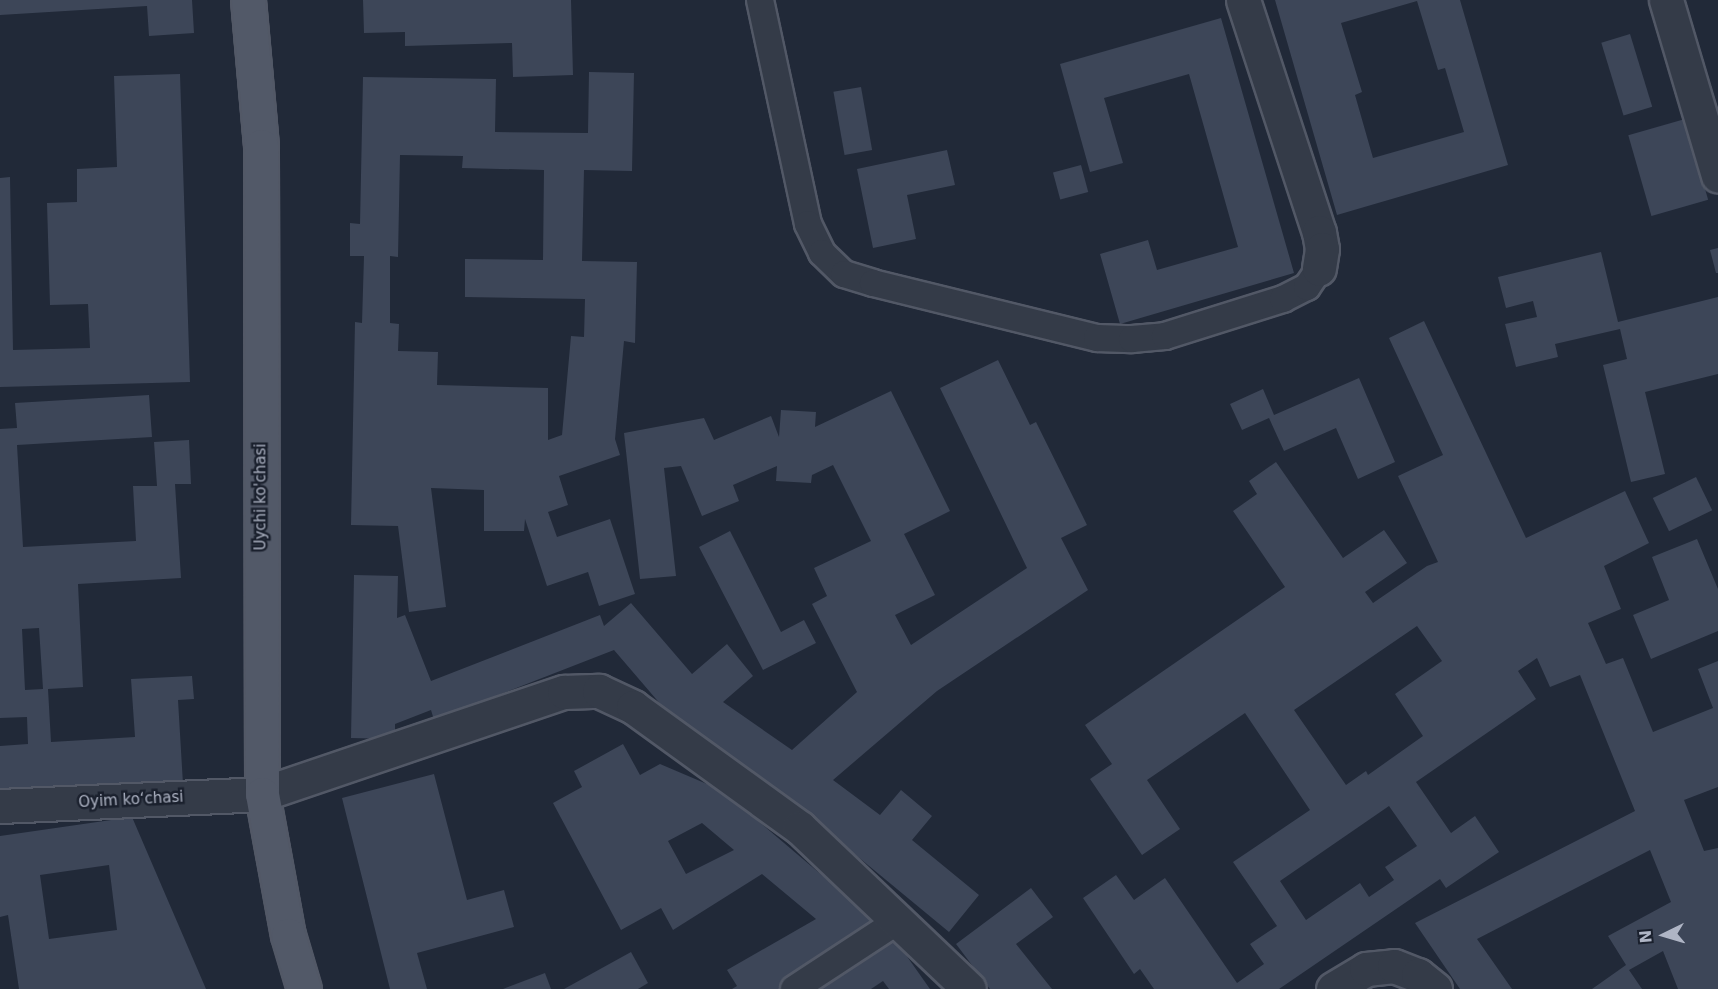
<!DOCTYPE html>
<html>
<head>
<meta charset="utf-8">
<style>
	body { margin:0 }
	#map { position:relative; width:1718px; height:989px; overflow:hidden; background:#212938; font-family:"DejaVu Sans",sans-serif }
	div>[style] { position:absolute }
	.building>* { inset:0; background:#3d4658; transform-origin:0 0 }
	.roads { filter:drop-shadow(2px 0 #525866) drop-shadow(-2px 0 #525866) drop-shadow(0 2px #525866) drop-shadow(0 -2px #525866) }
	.lane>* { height:26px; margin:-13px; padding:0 13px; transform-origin:13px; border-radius:13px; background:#343b48 }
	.street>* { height:33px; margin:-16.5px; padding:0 16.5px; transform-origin:16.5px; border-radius:16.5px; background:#343b48 }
	.primary>* { height:33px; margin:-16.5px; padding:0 16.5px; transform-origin:16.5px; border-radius:16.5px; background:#525968 }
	span { translate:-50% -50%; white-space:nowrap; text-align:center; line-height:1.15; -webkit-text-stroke:5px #1a202d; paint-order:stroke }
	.street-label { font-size:15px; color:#afb5c5 }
	.north { position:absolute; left:1634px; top:905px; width:60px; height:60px; -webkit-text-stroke:4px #1a202d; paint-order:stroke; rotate:265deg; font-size:16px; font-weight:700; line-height:24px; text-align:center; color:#afb5c5 }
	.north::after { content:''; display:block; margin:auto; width:21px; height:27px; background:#afb5c5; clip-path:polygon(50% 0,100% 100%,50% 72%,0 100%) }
</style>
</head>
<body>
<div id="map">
	<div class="building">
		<i style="clip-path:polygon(0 0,192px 0,194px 33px,149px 36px,147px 6px,0 15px)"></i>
		<i style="clip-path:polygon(363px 0,571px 0,573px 75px,513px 77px,512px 43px,405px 46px,405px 32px,364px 33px)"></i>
		<i style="clip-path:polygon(evenodd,1275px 0,1460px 0,1508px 165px,1337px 215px,1275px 0,1417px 1px,1438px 70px,1445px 68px,1464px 132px,1373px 158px,1355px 95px,1362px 92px,1341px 23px,1417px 1px)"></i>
		<i style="clip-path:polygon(1221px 18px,1294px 273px,1120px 324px,1100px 254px,1148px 240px,1157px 270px,1238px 247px,1189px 74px,1104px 98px,1123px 163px,1090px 172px,1060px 64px)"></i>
		<i style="left:1630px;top:34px;width:76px;height:30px;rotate:73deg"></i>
		<i style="clip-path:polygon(evenodd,589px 72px,634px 73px,632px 171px,584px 170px,582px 261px,637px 262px,635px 343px,624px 341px,615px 439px,620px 455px,559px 476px,568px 505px,548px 512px,557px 537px,610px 519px,635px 594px,599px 606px,588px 572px,547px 586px,525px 519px,524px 531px,484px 531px,484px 490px,431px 488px,446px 607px,409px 612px,398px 526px,351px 525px,355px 322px,362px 323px,364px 256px,350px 256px,350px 223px,360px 224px,363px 77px,496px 79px,495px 132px,588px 133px,589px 72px,400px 155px,463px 156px,462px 168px,544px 170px,543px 260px,465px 259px,465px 297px,585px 299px,584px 337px,571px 336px,562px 435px,548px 440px,548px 388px,437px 385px,438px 352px,398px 351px,399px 324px,390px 323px,390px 256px,398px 257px,400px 155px)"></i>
		<i style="clip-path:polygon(180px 74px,190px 382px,0 387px,0 178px,10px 177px,13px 350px,90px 348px,88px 304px,50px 305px,47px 203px,77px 202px,77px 169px,117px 167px,114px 76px)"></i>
		<i style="left:861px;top:87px;width:64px;height:28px;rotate:80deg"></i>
		<i style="left:1685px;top:119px;width:84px;height:59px;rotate:74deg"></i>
		<i style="clip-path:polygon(947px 150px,955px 185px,907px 195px,916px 239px,873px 248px,857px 169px)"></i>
		<i style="left:1081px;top:165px;width:28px;height:29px;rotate:75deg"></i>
		<i style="clip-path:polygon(1718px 248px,1718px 273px,1716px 273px,1710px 250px)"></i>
		<i style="clip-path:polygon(1601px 252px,1618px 322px,1718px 297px,1718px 374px,1645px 392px,1665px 474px,1631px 482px,1603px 365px,1627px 359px,1620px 329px,1555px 344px,1558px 357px,1516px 367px,1505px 324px,1537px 317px,1533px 301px,1506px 308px,1498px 277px)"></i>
		<i style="clip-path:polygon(evenodd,1424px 321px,1526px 538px,1625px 491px,1649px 543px,1604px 566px,1621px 609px,1588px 623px,1606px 664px,1623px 658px,1653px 732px,1713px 708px,1698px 669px,1718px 661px,1718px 787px,1684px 800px,1704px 851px,1718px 848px,1718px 989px,1678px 989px,1663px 951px,1629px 970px,1642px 989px,1592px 989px,1626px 965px,1608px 936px,1671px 902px,1650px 850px,1477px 939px,1512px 989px,1460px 989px,1415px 923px,1635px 811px,1580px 675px,1550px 687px,1537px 658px,1518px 671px,1536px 699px,1416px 782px,1451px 833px,1475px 816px,1499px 852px,1446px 888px,1440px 879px,1279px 989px,1154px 989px,1140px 969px,1134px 974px,1083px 898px,1116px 875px,1134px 900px,1165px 878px,1237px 983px,1264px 964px,1250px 944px,1277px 926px,1233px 862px,1310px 810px,1245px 713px,1147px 780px,1180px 829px,1142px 855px,1090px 779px,1112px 764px,1085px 725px,1285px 587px,1233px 511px,1257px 494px,1249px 481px,1276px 462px,1343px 558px,1384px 530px,1407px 563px,1365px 592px,1373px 603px,1427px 566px,1438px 562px,1398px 476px,1443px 455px,1389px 338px,1424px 321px,1417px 626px,1442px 661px,1395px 694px,1423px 736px,1368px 775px,1366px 771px,1346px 785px,1294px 710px,1417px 626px,1424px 321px,1389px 806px,1417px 846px,1385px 867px,1394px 880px,1369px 897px,1360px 883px,1306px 920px,1280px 881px,1389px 806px)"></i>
		<i style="clip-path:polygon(998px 360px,1030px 425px,1036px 422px,1087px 525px,1061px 538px,1088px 590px,937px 691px,833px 780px,880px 815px,901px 790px,932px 816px,912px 840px,979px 895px,949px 932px,834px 837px,686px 734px,614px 650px,434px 720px,431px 710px,395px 724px,395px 739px,351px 738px,354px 575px,398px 576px,397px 618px,405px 615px,431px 681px,600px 615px,604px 626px,631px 603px,692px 674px,727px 644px,753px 676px,723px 702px,792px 750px,857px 692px,812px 604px,827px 596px,814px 568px,871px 541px,833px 465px,812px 475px,811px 483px,776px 481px,777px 466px,733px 485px,739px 501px,702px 516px,681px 466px,664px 468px,676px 576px,640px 579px,624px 433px,704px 418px,714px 440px,771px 416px,779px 437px,781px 410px,816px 412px,815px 427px,891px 391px,950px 511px,904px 534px,935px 595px,895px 615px,911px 645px,1027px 568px,940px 388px)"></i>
		<i style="clip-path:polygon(1359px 378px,1395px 462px,1358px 479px,1336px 428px,1284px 451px,1269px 418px,1242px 430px,1230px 404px,1263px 389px,1274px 415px)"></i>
		<i style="clip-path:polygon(evenodd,149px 395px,152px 437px,17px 445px,23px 547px,136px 541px,133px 486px,157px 486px,154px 442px,189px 440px,191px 484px,175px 484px,181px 578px,78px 584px,83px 687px,48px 689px,51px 742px,135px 737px,131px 679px,192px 676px,194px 699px,178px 700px,183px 784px,0 793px,0 746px,28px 744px,27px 717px,0 718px,0 429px,17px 428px,15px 403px,149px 395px,39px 628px,43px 689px,25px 690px,22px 629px,39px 628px)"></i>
		<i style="left:1696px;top:477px;width:37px;height:48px;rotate:64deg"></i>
		<i style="clip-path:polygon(730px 531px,781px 632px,804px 620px,816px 643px,763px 670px,699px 547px)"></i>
		<i style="clip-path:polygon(1697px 539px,1718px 589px,1718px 631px,1651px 659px,1633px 615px,1669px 600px,1652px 557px)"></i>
		<i style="clip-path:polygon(evenodd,623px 744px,640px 775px,660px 764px,714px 787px,737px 803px,884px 928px,783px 989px,732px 989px,737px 986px,727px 970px,816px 919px,762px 874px,673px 930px,661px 908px,621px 930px,553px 803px,582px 787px,574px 771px,623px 744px,702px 823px,734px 850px,686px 874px,668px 841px,702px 823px)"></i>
		<i style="clip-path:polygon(434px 774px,467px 900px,504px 890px,514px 927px,417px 953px,427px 989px,390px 989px,342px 798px)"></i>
		<i style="clip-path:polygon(evenodd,132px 817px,206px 989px,19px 989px,8px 915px,0 917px,0 836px,132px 817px,109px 865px,117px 930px,49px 939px,40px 875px,109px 865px)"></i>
		<i style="clip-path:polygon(1031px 888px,1053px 917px,1016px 944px,1052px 989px,990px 989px,956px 944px)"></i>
		<i style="clip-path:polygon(894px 938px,930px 989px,889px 989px,883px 981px,871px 989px,815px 989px)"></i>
		<i style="clip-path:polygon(631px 952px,648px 983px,638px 989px,564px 989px)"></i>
		<i style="clip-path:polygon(545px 973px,551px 989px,503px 989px)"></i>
	</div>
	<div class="roads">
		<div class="lane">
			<i style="left:760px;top:0;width:229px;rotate:77.9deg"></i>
			<i style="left:808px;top:224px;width:32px;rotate:64deg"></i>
			<i style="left:822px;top:253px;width:30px;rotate:44deg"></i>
			<i style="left:844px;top:274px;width:30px;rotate:17deg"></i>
			<i style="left:873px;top:283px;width:231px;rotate:13.8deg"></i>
			<i style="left:1097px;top:338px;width:35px;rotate:2deg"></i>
			<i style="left:1132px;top:339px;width:33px;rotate:-5deg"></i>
			<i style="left:1165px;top:336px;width:124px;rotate:-17.4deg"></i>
			<i style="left:1283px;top:299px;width:27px;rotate:-27deg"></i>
			<i style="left:1307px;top:287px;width:22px;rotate:-56deg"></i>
			<i style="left:794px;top:989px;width:124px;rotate:-33.2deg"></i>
		</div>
		<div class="street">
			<i style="left:1243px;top:0;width:244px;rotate:71.9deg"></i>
			<i style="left:1319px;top:232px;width:17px;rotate:80deg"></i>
			<i style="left:1322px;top:249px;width:20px;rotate:99deg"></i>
			<i style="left:1666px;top:0;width:183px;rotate:73.5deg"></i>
			<i style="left:0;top:806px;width:262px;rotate:-2.6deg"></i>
			<i style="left:262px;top:794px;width:319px;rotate:-18.7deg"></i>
			<i style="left:564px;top:692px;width:35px;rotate:-2deg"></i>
			<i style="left:599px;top:691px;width:38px;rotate:25deg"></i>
			<i style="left:633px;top:707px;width:206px;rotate:35.9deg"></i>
			<i style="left:800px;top:828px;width:233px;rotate:43.6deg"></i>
			<i style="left:1333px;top:989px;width:39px;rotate:-31deg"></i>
			<i style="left:1366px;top:969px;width:28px;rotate:-6deg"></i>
			<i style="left:1394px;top:966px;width:26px;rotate:21deg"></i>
			<i style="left:1418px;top:975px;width:22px;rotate:39deg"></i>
		</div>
		<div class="primary">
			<i style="left:248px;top:0;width:147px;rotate:84.9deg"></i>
			<i style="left:261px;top:146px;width:648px;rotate:89.91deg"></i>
			<i style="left:262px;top:794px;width:143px;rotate:79.6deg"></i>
			<i style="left:288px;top:935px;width:56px;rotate:73.5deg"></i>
		</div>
	</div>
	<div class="street-label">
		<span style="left:261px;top:497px;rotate:-90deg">Uychi ko'chasi</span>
		<span style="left:131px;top:800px;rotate:-3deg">Oyim koʻchasi</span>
	</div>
	<div class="north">N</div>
</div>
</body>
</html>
